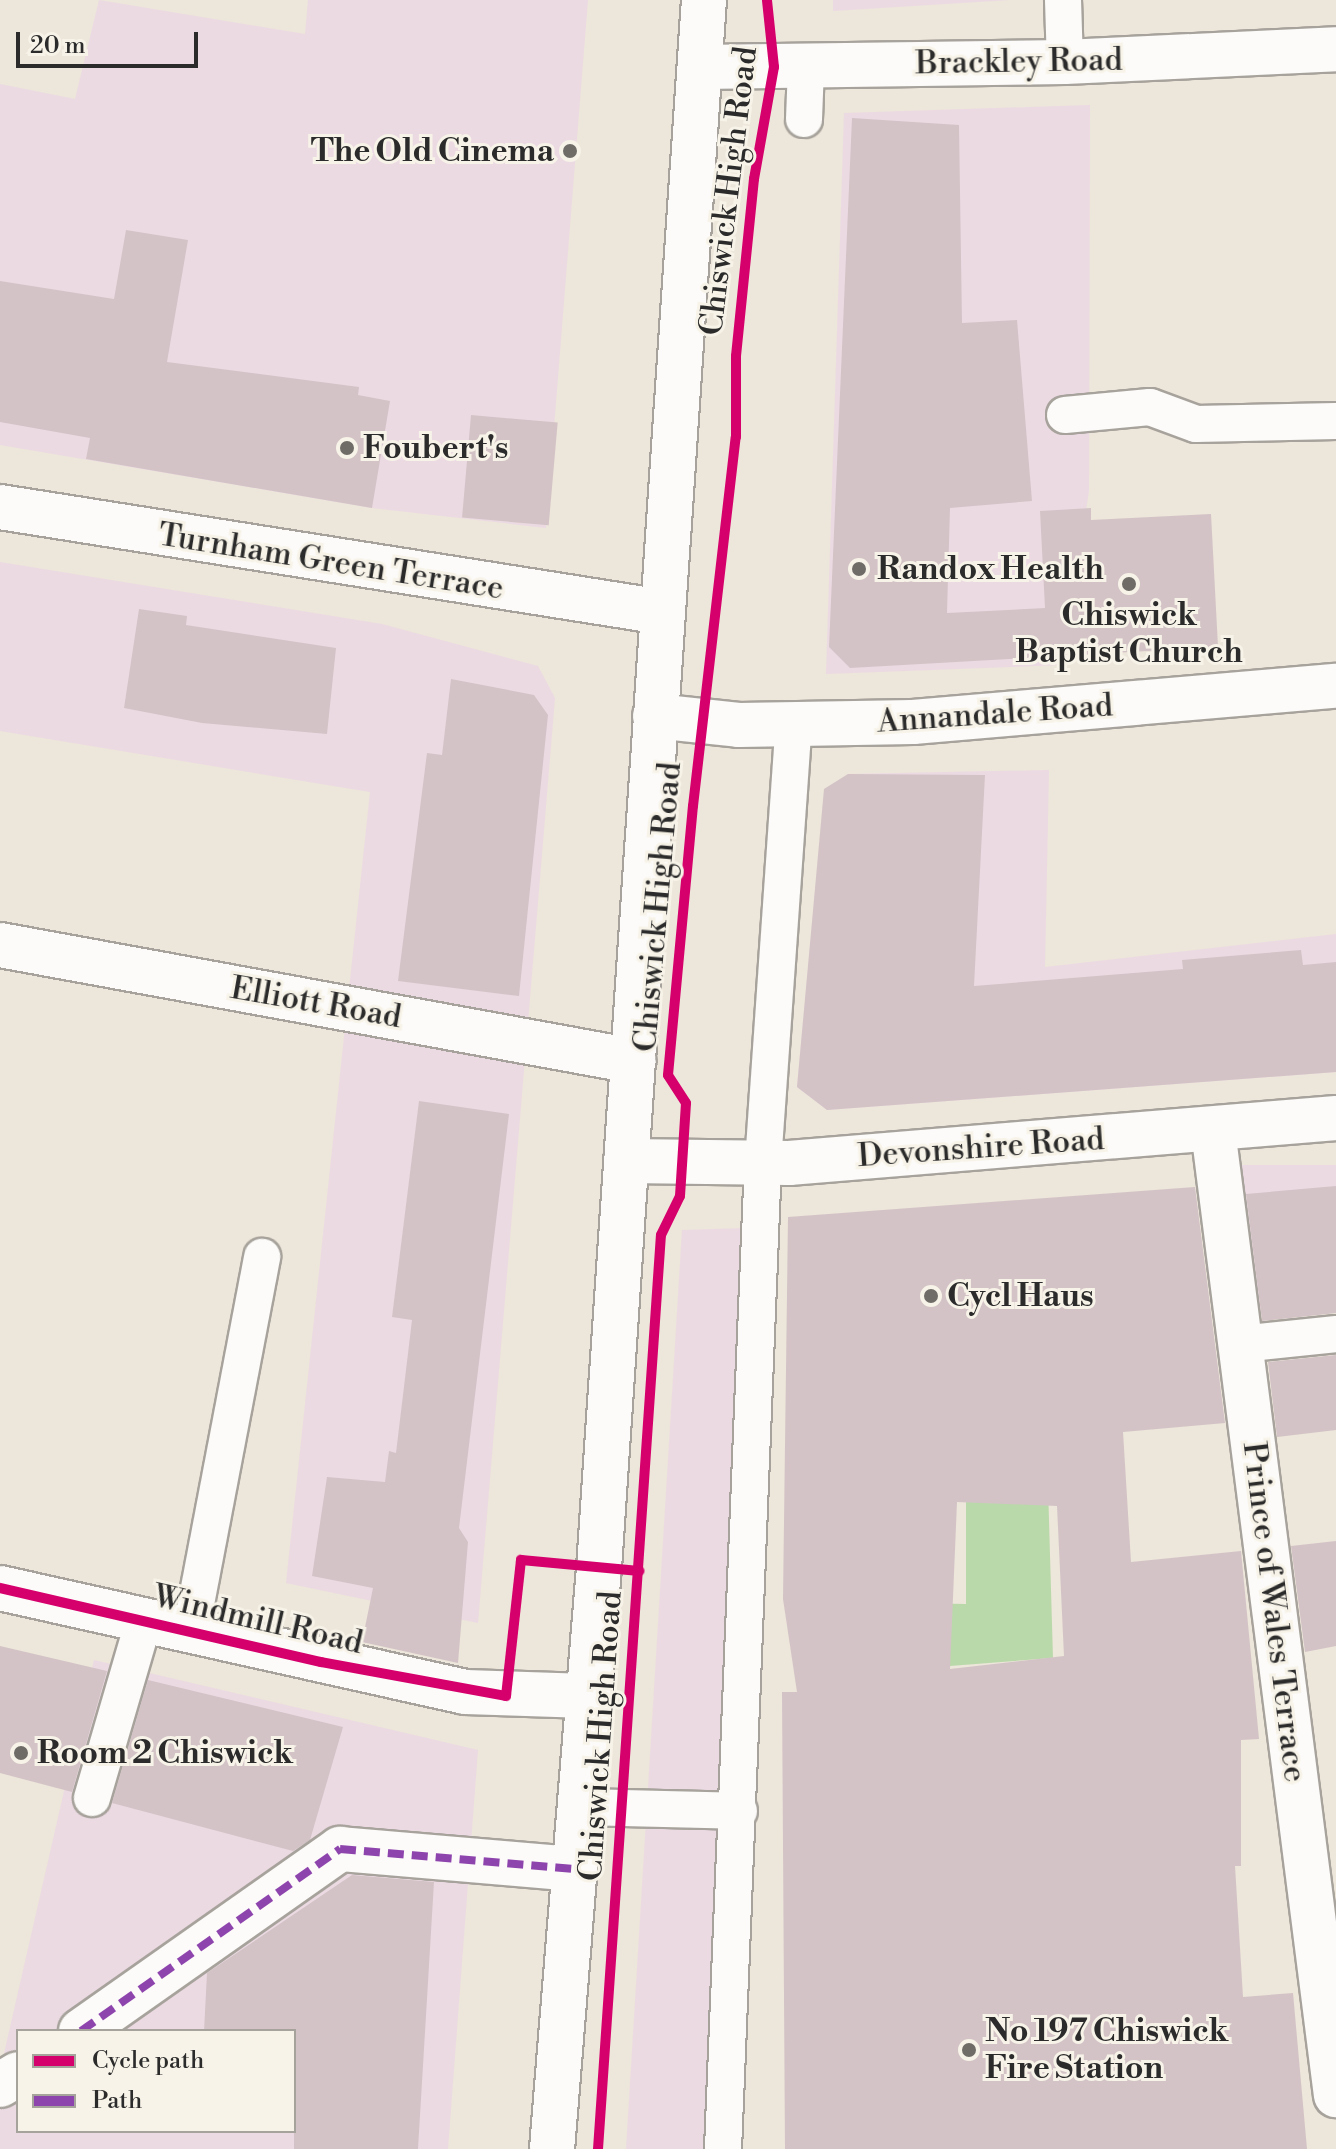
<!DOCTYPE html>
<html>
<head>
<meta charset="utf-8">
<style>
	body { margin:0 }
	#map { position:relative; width:1336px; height:2149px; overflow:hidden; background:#ede6da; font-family:"Libre Bodoni",serif }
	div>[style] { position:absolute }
	.built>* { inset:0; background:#ecdae3; transform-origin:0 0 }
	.green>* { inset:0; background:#bad9aa }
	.building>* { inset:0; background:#d3c3c6; transform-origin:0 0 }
	.roads { filter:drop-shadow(2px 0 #a7a39c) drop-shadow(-2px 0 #a7a39c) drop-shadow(0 2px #a7a39c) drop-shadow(0 -2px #a7a39c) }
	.service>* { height:36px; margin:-18px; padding:0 18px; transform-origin:18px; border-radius:18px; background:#fcfbf9 }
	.pedestrian>* { height:44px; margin:-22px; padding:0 22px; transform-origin:22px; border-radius:22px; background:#fcfbf9 }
	.minor>* { height:44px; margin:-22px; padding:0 22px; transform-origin:22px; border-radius:22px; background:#fcfbf9 }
	.secondary>* { height:44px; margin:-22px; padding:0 22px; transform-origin:22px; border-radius:22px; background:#fcfbf9 }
	.primary>* { height:44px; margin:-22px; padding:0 22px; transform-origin:22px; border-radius:22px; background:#fcfbf9 }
	.quiet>* { height:8px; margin-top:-4px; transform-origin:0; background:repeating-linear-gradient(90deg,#8e44ad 0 16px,transparent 0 24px) }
	.cycleway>* { height:10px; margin:-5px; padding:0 5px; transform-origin:5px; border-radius:5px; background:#d6006c }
	.dots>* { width:22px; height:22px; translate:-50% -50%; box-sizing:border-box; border:4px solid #f7f3e8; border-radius:50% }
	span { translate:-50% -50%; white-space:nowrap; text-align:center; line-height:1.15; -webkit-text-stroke:6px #f7f3e8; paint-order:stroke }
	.street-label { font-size:32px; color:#2b2b2b }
	.poi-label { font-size:32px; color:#2b2b2b; font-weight:700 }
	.right { translate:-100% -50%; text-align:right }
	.left { translate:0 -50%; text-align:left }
	.legend { position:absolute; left:16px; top:2029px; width:280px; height:104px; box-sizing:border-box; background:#f7f3e8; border:2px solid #a5a39c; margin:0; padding:10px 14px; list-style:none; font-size:24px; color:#2b2b2b }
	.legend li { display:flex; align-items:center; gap:16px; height:40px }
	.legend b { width:40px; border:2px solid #a5a39c }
	.scale { position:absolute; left:16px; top:32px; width:182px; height:36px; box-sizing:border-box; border:4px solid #2b2b2b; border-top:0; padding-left:10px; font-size:24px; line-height:28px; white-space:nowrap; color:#2b2b2b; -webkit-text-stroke:6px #f7f3e8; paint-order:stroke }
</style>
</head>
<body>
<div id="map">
	<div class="built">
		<i style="clip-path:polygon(99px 0,305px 34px,308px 0,588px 0,546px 528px,372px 508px,0 445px,0 84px,75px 99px)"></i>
		<i style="clip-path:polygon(833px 0,1009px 0,833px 11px)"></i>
		<i style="clip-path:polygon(1090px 105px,1089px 491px,1062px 665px,826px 674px,844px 113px)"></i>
		<i style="clip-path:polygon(0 562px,382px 624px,538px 666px,555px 698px,478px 1623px,286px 1583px,370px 792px,0 731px)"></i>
		<i style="clip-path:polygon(1049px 770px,1045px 967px,1336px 934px,1336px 1072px,827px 1110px,797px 1087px,820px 840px,848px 774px)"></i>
		<i style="left:1336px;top:1165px;width:145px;height:101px;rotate:90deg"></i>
		<i style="clip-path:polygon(747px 1228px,711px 2149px,626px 2149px,682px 1230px)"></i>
		<i style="clip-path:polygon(evenodd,94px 1660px,478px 1750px,448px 2149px,0 2149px,0 2071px,94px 1660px,18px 2031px,294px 2031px,294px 2131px,18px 2131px,18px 2031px)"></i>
	</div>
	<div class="green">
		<i style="clip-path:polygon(966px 1474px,1048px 1486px,1053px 1658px,911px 1669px,913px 1603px,966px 1604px)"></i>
	</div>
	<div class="building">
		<i style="clip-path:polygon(852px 118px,959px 125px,962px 323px,1017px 320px,1032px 501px,950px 508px,947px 613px,1045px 608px,1040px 511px,1091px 508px,1091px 520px,1211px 514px,1218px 647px,850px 668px,829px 647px)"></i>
		<i style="clip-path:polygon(126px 230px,188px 240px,167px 362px,359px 387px,358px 395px,390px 401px,372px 508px,86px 459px,90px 438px,0 422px,0 281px,114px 299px)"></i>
		<i style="left:471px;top:415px;width:87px;height:103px;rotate:5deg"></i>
		<i style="clip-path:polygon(139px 609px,187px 616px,186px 625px,336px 648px,327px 734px,202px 723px,124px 708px)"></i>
		<i style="clip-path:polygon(451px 679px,534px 695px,548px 715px,519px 996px,398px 981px,427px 753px,442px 755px)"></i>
		<i style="clip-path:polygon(848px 774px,985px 775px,974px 986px,1183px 969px,1182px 960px,1301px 950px,1303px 965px,1336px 962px,1336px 1072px,827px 1110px,797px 1087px,824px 789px)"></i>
		<i style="clip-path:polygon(419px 1101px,509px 1114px,459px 1528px,468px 1542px,458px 1663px,362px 1642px,373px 1588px,312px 1576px,327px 1477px,385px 1482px,389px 1451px,396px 1453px,412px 1320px,392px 1317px)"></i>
		<i style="clip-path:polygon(1336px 1186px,1336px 1313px,1262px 1321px,1246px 1194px)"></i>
		<i style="clip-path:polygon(evenodd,1195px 1187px,1225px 1423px,1123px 1432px,1131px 1562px,1241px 1551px,1259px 1739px,1241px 1740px,1241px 1866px,1235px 1866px,1243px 1997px,1293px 1993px,1307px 2149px,785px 2149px,782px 1692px,797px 1692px,783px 1599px,788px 1217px,1195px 1187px,957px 1502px,1057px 1506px,1064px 1656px,950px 1669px,957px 1502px)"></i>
		<i style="clip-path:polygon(1336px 1355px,1336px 1430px,1277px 1437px,1268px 1362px)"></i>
		<i style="clip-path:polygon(1336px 1541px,1336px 1646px,1305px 1652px,1291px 1546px)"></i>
		<i style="clip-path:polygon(0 1646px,107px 1671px,72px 1792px,0 1773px)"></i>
		<i style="clip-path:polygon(148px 1680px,343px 1727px,310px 1840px,293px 1851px,112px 1803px)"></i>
		<i style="clip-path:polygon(352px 1875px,434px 1882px,418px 2149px,294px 2149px,294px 2031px,204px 2031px,207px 1973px)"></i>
	</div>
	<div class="roads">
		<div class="service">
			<i style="left:1063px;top:0;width:62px;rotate:88.2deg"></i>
			<i style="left:804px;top:119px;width:53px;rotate:-87.8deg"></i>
			<i style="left:1065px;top:415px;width:85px;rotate:-5.4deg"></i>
			<i style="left:1150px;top:407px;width:49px;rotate:20.3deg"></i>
			<i style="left:1196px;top:424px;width:140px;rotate:-1.2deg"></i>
			<i style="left:1240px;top:1344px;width:97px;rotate:-5.9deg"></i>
			<i style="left:191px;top:1630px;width:380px;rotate:-79.2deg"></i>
			<i style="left:92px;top:1798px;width:185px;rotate:-73.7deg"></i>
			<i style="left:579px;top:1807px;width:160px;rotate:1.4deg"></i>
			<i style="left:723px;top:2149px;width:987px;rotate:-87.68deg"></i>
			<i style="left:763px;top:1163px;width:439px;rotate:-86deg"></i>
		</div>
		<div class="pedestrian">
			<i style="left:81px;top:2031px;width:317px;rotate:-35.1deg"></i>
			<i style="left:340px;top:1849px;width:235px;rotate:4.9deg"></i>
		</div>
		<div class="minor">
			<i style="left:701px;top:67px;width:364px;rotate:-0.8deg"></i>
			<i style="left:1065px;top:62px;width:271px;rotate:-2.7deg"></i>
			<i style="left:655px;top:716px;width:84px;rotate:6.1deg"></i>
			<i style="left:739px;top:725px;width:174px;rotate:-1deg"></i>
			<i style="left:913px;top:722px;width:425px;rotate:-4.9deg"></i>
			<i style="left:0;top:945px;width:644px;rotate:10.38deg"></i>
			<i style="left:1213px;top:1130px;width:973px;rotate:82.74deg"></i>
			<i style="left:626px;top:1161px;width:163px;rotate:0.7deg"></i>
			<i style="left:789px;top:1163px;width:549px;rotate:-4.7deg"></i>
			<i style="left:0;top:1588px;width:476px;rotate:12.6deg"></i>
			<i style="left:465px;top:1692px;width:123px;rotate:1.9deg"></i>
			<i style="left:0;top:2085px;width:21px;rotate:-31deg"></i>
		</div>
		<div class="secondary">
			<i style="left:0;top:507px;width:670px;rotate:9.01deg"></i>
		</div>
		<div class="primary">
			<i style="left:552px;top:2149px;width:583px;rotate:-85.38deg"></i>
			<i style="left:599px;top:1568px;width:1572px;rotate:-86.17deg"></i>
		</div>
	</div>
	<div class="quiet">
		<i style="left:81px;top:2031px;width:317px;rotate:-35.1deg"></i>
		<i style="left:340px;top:1849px;width:235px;rotate:4.9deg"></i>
	</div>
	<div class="cycleway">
		<i style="left:0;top:1588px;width:329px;rotate:13deg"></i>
		<i style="left:321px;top:1662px;width:188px;rotate:10.4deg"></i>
		<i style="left:506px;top:1696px;width:137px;rotate:-83.7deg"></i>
		<i style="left:521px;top:1560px;width:119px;rotate:5.3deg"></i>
		<i style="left:598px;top:2149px;width:916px;rotate:-86.06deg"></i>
		<i style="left:661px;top:1235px;width:43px;rotate:-64deg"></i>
		<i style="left:680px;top:1196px;width:93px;rotate:-86.3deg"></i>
		<i style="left:686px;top:1103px;width:33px;rotate:-123deg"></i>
		<i style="left:668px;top:1075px;width:270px;rotate:-84.7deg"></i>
		<i style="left:693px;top:806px;width:371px;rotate:-83.4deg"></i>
		<i style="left:736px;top:437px;width:81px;rotate:-90deg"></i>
		<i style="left:736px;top:356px;width:178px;rotate:-84.2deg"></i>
		<i style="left:754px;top:179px;width:114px;rotate:-79.9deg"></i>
		<i style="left:774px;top:67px;width:67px;rotate:-96deg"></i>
	</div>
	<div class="dots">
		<i style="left:570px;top:151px;background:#6f6c68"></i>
		<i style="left:347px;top:448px;background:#6f6c68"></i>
		<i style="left:859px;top:569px;background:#6f6c68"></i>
		<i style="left:1129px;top:584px;background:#6f6c68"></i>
		<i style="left:931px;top:1296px;background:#6f6c68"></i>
		<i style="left:21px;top:1753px;background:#6f6c68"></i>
		<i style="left:969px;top:2050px;background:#6f6c68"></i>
	</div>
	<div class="street-label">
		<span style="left:1019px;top:62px;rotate:-1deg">Brackley Road</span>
		<span style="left:729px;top:191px;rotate:-83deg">Chiswick High Road</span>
		<span style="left:331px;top:562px;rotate:9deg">Turnham Green Terrace</span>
		<span style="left:995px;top:714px;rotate:-4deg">Annandale Road</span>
		<span style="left:658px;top:907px;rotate:-85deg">Chiswick High Road</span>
		<span style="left:316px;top:1003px;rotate:10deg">Elliott Road</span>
		<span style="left:981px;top:1148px;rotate:-4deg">Devonshire Road</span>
		<span style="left:1274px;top:1612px;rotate:83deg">Prince of Wales Terrace</span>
		<span style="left:258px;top:1620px;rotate:13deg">Windmill Road</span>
		<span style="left:601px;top:1736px;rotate:-86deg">Chiswick High Road</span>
	</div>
	<div class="poi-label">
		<span class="right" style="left:554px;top:151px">The Old Cinema</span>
		<span class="left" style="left:363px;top:448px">Foubert's</span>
		<span class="left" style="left:877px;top:569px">Randox Health</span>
		<span style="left:1129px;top:634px">Chiswick<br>Baptist Church</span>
		<span class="left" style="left:947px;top:1296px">Cycl Haus</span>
		<span class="left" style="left:37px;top:1753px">Room 2 Chiswick</span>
		<span class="left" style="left:985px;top:2050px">No 197 Chiswick<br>Fire Station</span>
	</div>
	<ul class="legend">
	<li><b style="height:10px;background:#d6006c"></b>Cycle path</li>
	<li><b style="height:10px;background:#8e44ad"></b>Path</li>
	</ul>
	<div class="scale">20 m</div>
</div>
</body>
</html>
